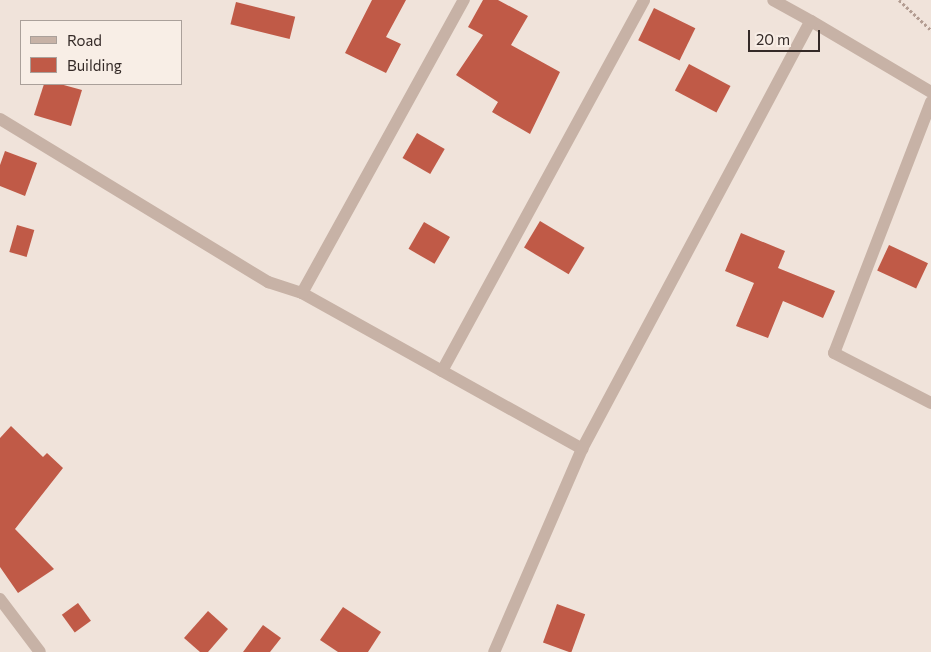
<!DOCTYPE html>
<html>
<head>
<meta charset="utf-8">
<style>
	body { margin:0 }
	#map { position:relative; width:931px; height:652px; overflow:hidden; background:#f0e3da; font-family:Commissioner,sans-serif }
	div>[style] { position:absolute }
	.building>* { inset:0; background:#c05a47; transform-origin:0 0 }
	.path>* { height:3px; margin-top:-1.5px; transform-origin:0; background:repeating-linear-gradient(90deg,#b39c91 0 2.5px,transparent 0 5px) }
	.minor>* { height:12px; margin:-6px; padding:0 6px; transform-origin:6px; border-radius:6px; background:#c7b2a6 }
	span { translate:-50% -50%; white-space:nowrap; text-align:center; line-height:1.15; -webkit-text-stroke:4px #f8eee6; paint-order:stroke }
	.legend { position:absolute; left:20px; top:20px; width:162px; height:65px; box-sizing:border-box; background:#f8eee6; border:1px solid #aaa09a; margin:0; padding:6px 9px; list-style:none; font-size:15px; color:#342a27 }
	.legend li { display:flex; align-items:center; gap:10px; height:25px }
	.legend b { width:25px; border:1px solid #aaa09a }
	.scale { position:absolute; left:748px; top:30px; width:72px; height:22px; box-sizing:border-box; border:2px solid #342a27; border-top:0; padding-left:6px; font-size:15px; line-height:18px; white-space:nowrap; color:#342a27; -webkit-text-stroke:4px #f8eee6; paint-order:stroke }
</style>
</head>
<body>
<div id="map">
	<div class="building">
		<i style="clip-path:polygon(372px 0,406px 0,386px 37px,401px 44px,386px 73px,345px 53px)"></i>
		<i style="clip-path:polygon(483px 0,498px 0,528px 16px,511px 45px,560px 72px,530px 134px,492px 112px,498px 102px,456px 75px,483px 35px,468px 27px)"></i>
		<i style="left:236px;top:2px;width:61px;height:23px;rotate:14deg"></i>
		<i style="left:654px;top:8px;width:46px;height:36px;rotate:26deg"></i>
		<i style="left:689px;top:64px;width:47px;height:30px;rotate:28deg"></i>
		<i style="clip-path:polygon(44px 84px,60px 84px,82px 90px,71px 126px,34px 115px)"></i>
		<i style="left:417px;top:133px;width:32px;height:29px;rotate:30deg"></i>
		<i style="clip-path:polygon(5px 151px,37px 163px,25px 196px,0 186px,0 165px)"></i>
		<i style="left:540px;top:221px;width:52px;height:31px;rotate:31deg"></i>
		<i style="left:424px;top:222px;width:30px;height:31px;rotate:30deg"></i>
		<i style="left:17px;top:225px;width:18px;height:28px;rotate:16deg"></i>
		<i style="clip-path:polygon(741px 233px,785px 251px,778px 268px,835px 291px,823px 318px,783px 301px,768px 338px,736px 326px,754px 283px,725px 271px)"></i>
		<i style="left:889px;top:245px;width:43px;height:28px;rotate:25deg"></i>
		<i style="clip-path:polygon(11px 426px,43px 457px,47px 453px,63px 468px,15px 529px,54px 569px,18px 593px,0 567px,0 438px)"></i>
		<i style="left:78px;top:603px;width:22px;height:20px;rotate:54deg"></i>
		<i style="left:557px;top:604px;width:30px;height:41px;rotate:20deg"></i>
		<i style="clip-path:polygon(343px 607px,381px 632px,368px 652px,338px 652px,320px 640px)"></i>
		<i style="clip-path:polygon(208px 611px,228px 629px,208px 652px,200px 652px,184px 638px)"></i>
		<i style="clip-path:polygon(263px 625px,281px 638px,270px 652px,243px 652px)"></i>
	</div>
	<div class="path">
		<i style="left:899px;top:0;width:44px;rotate:43.2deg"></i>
	</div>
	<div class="minor">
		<i style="left:811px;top:21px;width:139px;rotate:30.6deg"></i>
		<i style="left:931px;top:102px;width:269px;rotate:111.1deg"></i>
		<i style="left:834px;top:353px;width:109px;rotate:27.3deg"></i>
		<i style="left:0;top:119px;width:314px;rotate:31.3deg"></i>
		<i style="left:268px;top:282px;width:36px;rotate:18deg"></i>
		<i style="left:302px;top:293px;width:321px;rotate:29.1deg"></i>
		<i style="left:582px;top:449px;width:221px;rotate:113.4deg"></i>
		<i style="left:302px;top:293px;width:335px;rotate:-61.1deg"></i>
		<i style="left:442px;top:371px;width:422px;rotate:-61.4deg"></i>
		<i style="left:582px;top:449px;width:485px;rotate:-61.9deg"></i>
		<i style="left:811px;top:21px;width:43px;rotate:-151.1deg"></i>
		<i style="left:0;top:599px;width:66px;rotate:53deg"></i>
	</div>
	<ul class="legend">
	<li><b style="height:6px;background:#c7b2a6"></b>Road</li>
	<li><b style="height:14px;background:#c05a47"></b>Building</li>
	</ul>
	<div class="scale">20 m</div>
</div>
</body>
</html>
